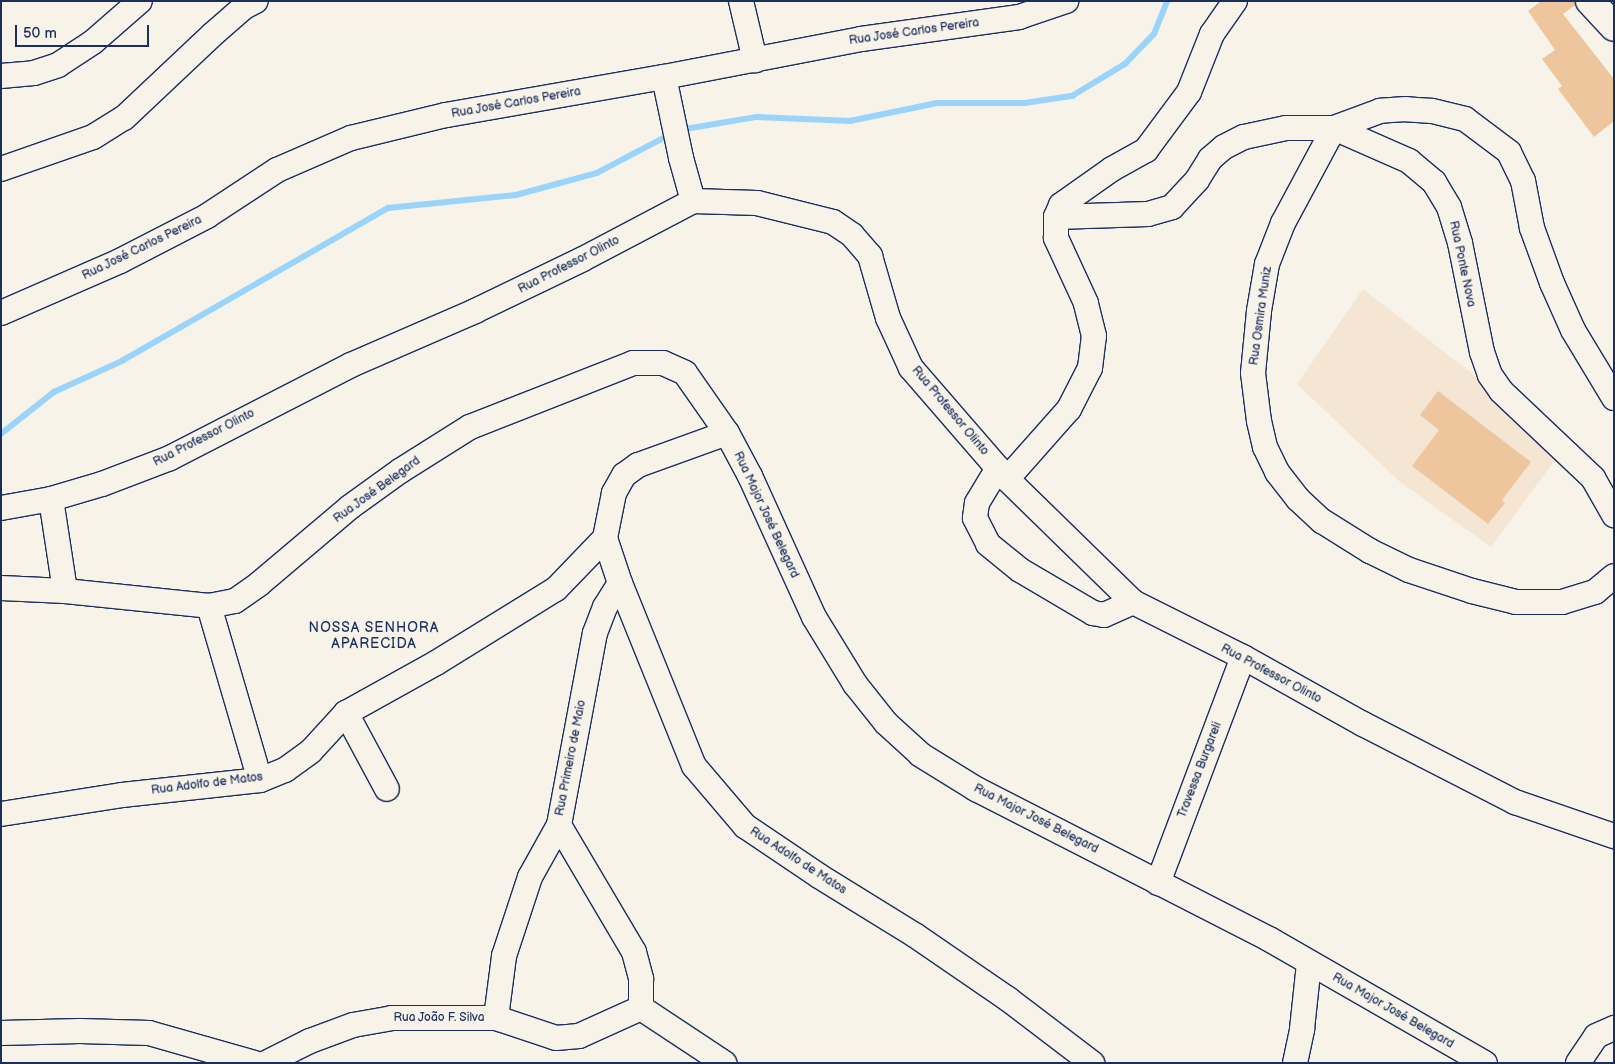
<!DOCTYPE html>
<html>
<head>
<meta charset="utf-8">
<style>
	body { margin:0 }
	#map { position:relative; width:1615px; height:1064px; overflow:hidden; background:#f7f3e8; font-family:"Balsamiq Sans",sans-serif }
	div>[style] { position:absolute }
	.built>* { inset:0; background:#f4e6d2 }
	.stream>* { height:5.5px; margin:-2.75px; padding:0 2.75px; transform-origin:2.75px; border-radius:2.75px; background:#9ad4fa }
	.building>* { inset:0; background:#eec69e }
	.roads { filter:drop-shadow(1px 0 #1b2f5e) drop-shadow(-1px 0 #1b2f5e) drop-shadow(0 1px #1b2f5e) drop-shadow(0 -1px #1b2f5e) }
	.minor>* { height:24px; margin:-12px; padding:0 12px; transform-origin:12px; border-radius:12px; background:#f7f3e8 }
	.major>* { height:28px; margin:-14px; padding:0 14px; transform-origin:14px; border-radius:14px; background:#f7f3e8 }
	span { translate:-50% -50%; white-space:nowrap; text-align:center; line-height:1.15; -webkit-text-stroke:4px #f7f3e8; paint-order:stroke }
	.street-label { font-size:12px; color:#1b2f5e }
	.neighbourhood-label { font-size:14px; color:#1b2f5e; letter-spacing:1px }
	.frame { position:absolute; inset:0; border:2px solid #1b2f5e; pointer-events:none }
	.scale { position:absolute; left:15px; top:25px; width:134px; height:22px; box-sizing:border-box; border:2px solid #1b2f5e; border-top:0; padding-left:6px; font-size:15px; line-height:18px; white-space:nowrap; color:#1b2f5e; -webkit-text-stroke:4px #f7f3e8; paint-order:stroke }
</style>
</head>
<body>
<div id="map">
	<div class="built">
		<i style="clip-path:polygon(1363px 289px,1501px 396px,1563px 449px,1491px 547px,1399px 481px,1297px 384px)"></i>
	</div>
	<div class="stream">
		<i style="left:679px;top:130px;width:79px;rotate:-9.5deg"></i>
		<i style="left:757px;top:117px;width:93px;rotate:2.5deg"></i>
		<i style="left:850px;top:121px;width:90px;rotate:-11.6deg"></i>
		<i style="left:938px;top:103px;width:87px"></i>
		<i style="left:1025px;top:103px;width:48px;rotate:-8.5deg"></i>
		<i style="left:1072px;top:96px;width:62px;rotate:-31.1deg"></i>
		<i style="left:1125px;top:64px;width:42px;rotate:-46deg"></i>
		<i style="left:1154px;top:34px;width:35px;rotate:-68deg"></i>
		<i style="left:1px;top:434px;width:68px;rotate:-38.4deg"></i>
		<i style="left:54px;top:392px;width:75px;rotate:-24.5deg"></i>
		<i style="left:122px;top:361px;width:307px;rotate:-29.9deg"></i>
		<i style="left:388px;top:208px;width:129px;rotate:-5.8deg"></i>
		<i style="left:516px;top:195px;width:84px;rotate:-15.2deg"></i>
		<i style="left:597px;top:173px;width:84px;rotate:-27.8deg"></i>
	</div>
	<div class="building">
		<i style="clip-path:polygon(1541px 1px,1575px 1px,1575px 5px,1563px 14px,1614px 79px,1614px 121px,1594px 137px,1558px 89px,1562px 86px,1542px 59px,1555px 50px,1528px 11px)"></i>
		<i style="clip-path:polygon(1438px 391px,1531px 462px,1502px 500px,1505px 503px,1488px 524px,1412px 466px,1439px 430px,1420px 415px)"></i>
	</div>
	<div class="roads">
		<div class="minor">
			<i style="left:741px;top:1px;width:61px;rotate:76.7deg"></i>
			<i style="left:1px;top:76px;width:33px;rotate:-5deg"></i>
			<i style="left:34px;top:73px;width:25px;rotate:-18deg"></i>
			<i style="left:58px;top:65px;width:42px;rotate:-33.3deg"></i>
			<i style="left:93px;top:42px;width:62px;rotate:-41.1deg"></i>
			<i style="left:664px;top:77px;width:83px;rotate:78.1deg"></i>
			<i style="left:681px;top:158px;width:45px;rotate:74.4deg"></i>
			<i style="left:1px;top:169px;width:97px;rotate:-19.2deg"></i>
			<i style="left:93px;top:137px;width:36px;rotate:-32deg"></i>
			<i style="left:124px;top:118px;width:121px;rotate:-43.3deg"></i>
			<i style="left:212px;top:35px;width:43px;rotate:-41.2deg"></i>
			<i style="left:244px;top:7px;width:13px;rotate:-27deg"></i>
			<i style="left:1056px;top:217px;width:92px;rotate:-1.9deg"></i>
			<i style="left:1148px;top:214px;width:25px;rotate:-16deg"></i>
			<i style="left:1172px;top:207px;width:37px;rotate:-47deg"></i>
			<i style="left:1197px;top:180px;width:25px;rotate:-58deg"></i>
			<i style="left:1210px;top:159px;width:18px;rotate:-41deg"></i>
			<i style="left:1224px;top:147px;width:22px;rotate:-27deg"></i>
			<i style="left:1244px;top:137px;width:43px;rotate:-12.1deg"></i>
			<i style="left:1286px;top:128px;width:48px"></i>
			<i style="left:1334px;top:128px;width:82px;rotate:23.7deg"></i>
			<i style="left:1409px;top:161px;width:33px;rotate:40deg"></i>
			<i style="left:1434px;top:182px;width:29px;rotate:59deg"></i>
			<i style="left:1449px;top:207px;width:38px;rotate:73deg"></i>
			<i style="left:1460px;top:243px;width:111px;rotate:78.6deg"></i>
			<i style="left:1482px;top:352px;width:24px;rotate:71deg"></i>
			<i style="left:1490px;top:375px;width:19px;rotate:55deg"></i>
			<i style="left:1501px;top:391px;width:127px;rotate:43.4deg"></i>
			<i style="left:1593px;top:478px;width:43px;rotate:60.4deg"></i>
			<i style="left:1px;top:313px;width:130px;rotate:-23.6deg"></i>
			<i style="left:120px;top:261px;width:98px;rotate:-27.3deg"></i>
			<i style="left:207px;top:216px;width:84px;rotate:-33.3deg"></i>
			<i style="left:277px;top:170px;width:81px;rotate:-23.4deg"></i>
			<i style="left:351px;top:138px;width:98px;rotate:-13.6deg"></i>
			<i style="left:446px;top:115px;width:221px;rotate:-9.9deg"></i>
			<i style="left:664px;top:77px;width:201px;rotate:-10.9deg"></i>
			<i style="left:861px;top:39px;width:160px;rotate:-7.9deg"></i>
			<i style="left:1019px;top:17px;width:50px;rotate:-18.8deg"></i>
			<i style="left:1614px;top:398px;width:79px;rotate:-121.1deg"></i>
			<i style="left:1573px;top:330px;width:51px;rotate:-114.1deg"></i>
			<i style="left:1552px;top:283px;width:59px;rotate:-110deg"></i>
			<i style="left:1532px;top:228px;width:48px;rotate:-100.8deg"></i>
			<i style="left:1523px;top:181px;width:32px;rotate:-116deg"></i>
			<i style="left:1509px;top:152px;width:55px;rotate:-143.1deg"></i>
			<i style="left:1465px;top:119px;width:34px;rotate:-166deg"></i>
			<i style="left:1432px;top:111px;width:26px;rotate:-176deg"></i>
			<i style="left:1406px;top:109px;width:26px;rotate:176deg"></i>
			<i style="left:1380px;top:111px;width:49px;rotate:159.7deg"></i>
			<i style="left:1334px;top:128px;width:108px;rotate:118.2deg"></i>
			<i style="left:1283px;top:223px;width:44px;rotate:111.3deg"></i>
			<i style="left:1267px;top:264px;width:48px;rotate:99.7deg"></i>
			<i style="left:1259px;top:311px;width:62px;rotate:95.5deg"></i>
			<i style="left:1253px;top:373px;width:48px;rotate:82.9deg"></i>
			<i style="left:1259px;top:421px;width:27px;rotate:77deg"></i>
			<i style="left:1265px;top:447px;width:28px;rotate:64deg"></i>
			<i style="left:1277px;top:472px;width:34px;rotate:52deg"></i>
			<i style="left:1298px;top:499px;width:33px;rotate:43deg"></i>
			<i style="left:1322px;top:521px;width:57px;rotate:32deg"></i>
			<i style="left:1370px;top:551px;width:43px;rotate:26deg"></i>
			<i style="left:1409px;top:570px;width:66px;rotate:18.4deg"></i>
			<i style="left:1472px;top:591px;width:45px;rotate:14deg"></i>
			<i style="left:1516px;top:602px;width:46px"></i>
			<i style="left:1562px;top:602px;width:34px;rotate:-17deg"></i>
			<i style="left:1595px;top:592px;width:25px;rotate:-40deg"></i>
			<i style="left:727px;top:433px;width:95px;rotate:160.2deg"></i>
			<i style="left:638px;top:465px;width:17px;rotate:144deg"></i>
			<i style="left:624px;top:475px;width:21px;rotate:119deg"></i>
			<i style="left:614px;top:493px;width:46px;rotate:101.3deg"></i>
			<i style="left:605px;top:538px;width:47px;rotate:71.6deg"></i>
			<i style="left:620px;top:583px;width:197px;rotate:68deg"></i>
			<i style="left:694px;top:766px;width:79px;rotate:49.6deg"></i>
			<i style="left:745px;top:826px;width:89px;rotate:34deg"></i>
			<i style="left:819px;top:876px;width:114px;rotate:31.7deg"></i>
			<i style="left:916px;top:936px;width:112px;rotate:34.4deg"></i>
			<i style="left:1008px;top:999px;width:106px;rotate:37.3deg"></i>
			<i style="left:998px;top:468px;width:41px;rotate:121deg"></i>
			<i style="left:977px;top:503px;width:15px;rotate:98deg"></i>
			<i style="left:975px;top:518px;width:29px;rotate:63deg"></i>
			<i style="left:988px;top:544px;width:41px;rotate:39.1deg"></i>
			<i style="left:1020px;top:570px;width:85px;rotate:30.5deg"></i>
			<i style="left:1093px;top:613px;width:11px;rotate:10deg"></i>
			<i style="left:1104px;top:615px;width:32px;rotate:-24deg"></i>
			<i style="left:1007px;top:479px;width:94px;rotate:-48.5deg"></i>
			<i style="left:1069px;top:409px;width:46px;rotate:-62.9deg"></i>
			<i style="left:1090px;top:368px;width:32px;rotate:-83deg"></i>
			<i style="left:1094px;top:336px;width:34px;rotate:-104deg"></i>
			<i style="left:1086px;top:303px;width:72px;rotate:-114.8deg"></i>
			<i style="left:1056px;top:238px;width:21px;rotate:-90deg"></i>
			<i style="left:1056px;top:217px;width:13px;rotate:-67deg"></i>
			<i style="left:1061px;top:205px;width:62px;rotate:-35.2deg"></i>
			<i style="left:1112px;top:169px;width:39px;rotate:-29deg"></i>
			<i style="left:1146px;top:150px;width:72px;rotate:-53.4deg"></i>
			<i style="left:1189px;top:92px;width:62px;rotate:-68.4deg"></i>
			<i style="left:1212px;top:34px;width:40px;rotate:-55.1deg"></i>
			<i style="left:51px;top:499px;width:93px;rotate:81.3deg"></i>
			<i style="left:1px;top:508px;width:51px;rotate:-10.2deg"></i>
			<i style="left:51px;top:499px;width:53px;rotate:-16.4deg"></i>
			<i style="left:102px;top:484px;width:73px;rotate:-20.9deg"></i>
			<i style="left:170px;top:458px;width:203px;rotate:-27.2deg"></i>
			<i style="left:351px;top:365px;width:135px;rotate:-23.5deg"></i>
			<i style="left:475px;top:311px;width:118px;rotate:-25.7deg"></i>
			<i style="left:581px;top:260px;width:127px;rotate:-27.8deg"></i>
			<i style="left:693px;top:201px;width:64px;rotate:1.8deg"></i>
			<i style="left:757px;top:203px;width:78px;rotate:14deg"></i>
			<i style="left:833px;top:222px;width:23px;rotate:34deg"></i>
			<i style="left:852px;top:235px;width:28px;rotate:49deg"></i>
			<i style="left:870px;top:256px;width:65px;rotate:73.8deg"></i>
			<i style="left:888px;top:318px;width:55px;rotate:65.3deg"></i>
			<i style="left:911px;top:368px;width:147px;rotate:49.1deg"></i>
			<i style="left:1007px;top:479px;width:176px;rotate:44.3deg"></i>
			<i style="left:1133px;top:602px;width:123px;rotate:26.6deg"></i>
			<i style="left:1243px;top:657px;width:137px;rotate:29.2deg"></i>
			<i style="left:1363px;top:724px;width:171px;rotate:27.2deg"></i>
			<i style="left:1515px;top:802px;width:105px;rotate:19deg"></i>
			<i style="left:1px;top:588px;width:64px;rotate:2.7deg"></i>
			<i style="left:65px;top:591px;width:145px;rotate:5.9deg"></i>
			<i style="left:209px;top:606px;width:26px;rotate:-11deg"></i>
			<i style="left:235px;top:601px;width:29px;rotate:-35deg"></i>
			<i style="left:259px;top:584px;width:119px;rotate:-40.2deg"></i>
			<i style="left:350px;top:507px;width:62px;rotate:-35.8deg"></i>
			<i style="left:400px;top:471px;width:83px;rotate:-32.2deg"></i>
			<i style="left:470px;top:427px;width:175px;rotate:-21.4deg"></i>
			<i style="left:633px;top:363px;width:30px"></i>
			<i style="left:663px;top:363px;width:24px;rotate:24deg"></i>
			<i style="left:685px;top:373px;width:73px;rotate:55deg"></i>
			<i style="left:727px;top:433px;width:49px;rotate:61.9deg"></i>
			<i style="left:750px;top:476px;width:155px;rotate:65.6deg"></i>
			<i style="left:814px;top:617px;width:79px;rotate:58.5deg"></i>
			<i style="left:855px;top:684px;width:50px;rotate:51.5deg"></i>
			<i style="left:886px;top:723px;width:47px;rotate:42.4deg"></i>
			<i style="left:921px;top:755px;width:65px;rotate:31.7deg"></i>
			<i style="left:976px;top:789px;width:329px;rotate:27.1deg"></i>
			<i style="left:1269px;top:939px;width:249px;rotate:29.9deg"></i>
			<i style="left:209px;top:606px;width:181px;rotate:73.7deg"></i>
			<i style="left:346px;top:713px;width:86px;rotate:61.7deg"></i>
			<i style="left:1px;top:814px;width:122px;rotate:-8.9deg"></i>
			<i style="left:122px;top:795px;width:139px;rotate:-6.2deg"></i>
			<i style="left:260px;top:780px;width:27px;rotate:-22deg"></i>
			<i style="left:285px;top:770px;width:32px;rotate:-36deg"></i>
			<i style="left:311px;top:751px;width:52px;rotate:-47.4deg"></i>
			<i style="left:346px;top:713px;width:103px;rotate:-29.1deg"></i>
			<i style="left:436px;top:663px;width:141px;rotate:-31.7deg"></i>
			<i style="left:556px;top:589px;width:71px;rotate:-46.1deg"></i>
			<i style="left:559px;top:825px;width:147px;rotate:59.4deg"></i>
			<i style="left:634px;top:952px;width:28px;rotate:75deg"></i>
			<i style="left:641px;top:979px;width:29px;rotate:90deg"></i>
			<i style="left:1158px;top:883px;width:241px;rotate:-69.4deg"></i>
			<i style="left:641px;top:1008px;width:100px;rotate:33.5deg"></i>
			<i style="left:496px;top:1018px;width:63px;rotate:-82.6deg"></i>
			<i style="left:504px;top:956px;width:83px;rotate:-71.8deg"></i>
			<i style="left:530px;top:877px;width:60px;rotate:-60.9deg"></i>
			<i style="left:559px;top:825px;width:195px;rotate:-79.4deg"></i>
			<i style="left:595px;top:633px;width:28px;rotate:-69deg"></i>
			<i style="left:605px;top:607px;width:28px;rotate:-58deg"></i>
			<i style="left:1px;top:1033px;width:79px;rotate:-1.5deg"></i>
			<i style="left:80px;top:1031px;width:69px;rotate:1.7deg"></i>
			<i style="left:149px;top:1033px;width:109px;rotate:15.9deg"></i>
			<i style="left:266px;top:1063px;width:49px;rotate:-26.6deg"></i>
			<i style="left:310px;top:1041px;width:46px;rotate:-20.4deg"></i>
			<i style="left:353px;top:1025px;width:39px;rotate:-10deg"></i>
			<i style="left:391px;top:1018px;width:105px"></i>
			<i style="left:496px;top:1018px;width:63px;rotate:18.4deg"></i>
			<i style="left:556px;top:1038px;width:23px;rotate:-5deg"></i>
			<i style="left:579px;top:1036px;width:68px;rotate:-24.3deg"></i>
			<i style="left:1295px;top:1063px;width:35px;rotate:-78deg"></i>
			<i style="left:1302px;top:1029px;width:66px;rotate:-83.9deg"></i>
			<i style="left:1578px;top:1063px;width:32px;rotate:-56deg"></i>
			<i style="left:1596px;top:1036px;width:20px;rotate:-24deg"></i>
		</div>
		<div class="major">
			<i style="left:1590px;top:1px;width:35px;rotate:47deg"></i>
		</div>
	</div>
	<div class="street-label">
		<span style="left:914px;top:32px;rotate:-8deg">Rua José Carlos Pereira</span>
		<span style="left:516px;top:103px;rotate:-10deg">Rua José Carlos Pereira</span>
		<span style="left:142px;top:248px;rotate:-26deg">Rua José Carlos Pereira</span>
		<span style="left:1462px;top:264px;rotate:78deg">Rua Ponte Nova</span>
		<span style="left:569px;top:265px;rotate:-27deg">Rua Professor Olinto</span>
		<span style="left:1261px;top:316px;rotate:-82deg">Rua Osmira Muniz</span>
		<span style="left:950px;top:411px;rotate:50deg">Rua Professor Olinto</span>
		<span style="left:204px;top:438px;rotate:-27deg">Rua Professor Olinto</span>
		<span style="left:377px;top:490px;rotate:-36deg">Rua José Belegard</span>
		<span style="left:766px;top:515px;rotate:65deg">Rua Major José Belegard</span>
		<span style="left:1271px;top:674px;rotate:28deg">Rua Professor Olinto</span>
		<span style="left:571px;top:758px;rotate:-79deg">Rua Primeiro de Maio</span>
		<span style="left:1200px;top:770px;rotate:-69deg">Travessa Burgareli</span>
		<span style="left:207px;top:784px;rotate:-7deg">Rua Adolfo de Matos</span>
		<span style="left:1036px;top:819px;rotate:27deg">Rua Major José Belegard</span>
		<span style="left:798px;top:861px;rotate:33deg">Rua Adolfo de Matos</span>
		<span style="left:1393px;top:1011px;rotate:30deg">Rua Major José Belegard</span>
		<span style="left:439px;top:1018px">Rua João F. Silva</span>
	</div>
	<div class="neighbourhood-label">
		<span style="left:374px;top:636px">NOSSA SENHORA<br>APARECIDA</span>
	</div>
	<div class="frame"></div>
	<div class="scale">50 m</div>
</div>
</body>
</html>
